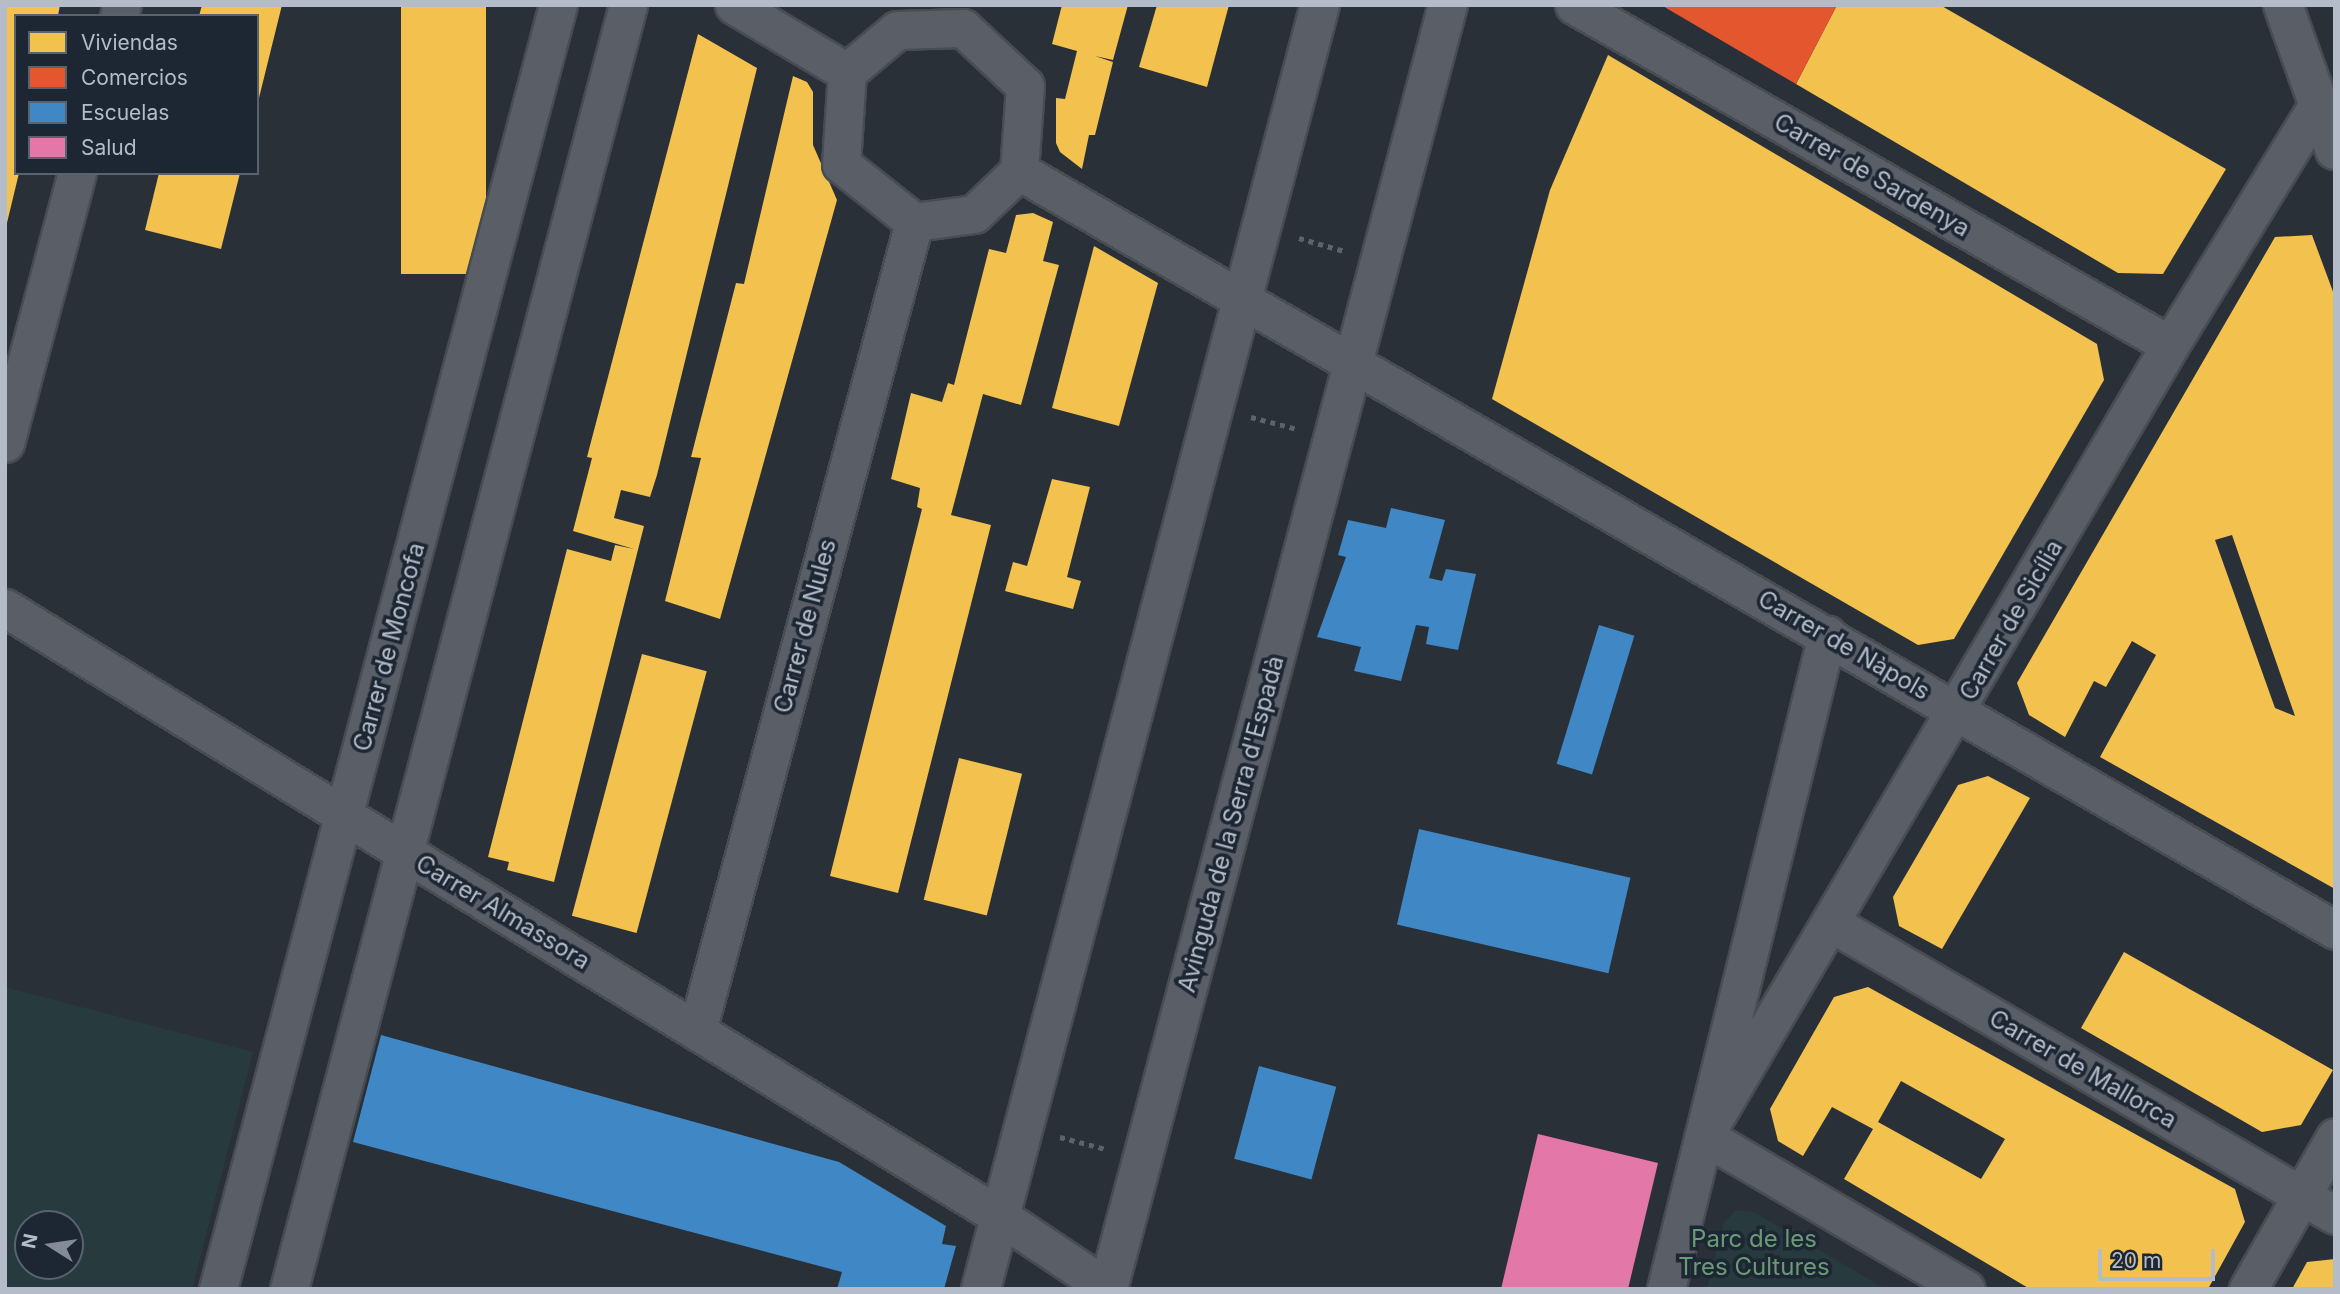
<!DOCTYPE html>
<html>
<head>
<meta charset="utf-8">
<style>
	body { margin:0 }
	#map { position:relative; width:2340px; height:1294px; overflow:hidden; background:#2a3038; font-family:Inter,sans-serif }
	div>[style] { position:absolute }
	.green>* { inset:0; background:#273a3e }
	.homes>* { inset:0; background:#f2c14e; transform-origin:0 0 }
	.shops>* { inset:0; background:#e4572e }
	.schools>* { inset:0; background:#3f88c5; transform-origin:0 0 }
	.health>* { inset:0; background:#e377a8 }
	.path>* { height:4.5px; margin-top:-2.25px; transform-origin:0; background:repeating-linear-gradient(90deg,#5d636a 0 5px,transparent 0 10px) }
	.roads { filter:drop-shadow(2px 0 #484c53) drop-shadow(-2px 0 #484c53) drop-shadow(0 2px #484c53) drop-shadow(0 -2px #484c53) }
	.minor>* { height:37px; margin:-18.5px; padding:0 18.5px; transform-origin:18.5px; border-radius:18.5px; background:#5a5e66 }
	.tertiary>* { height:38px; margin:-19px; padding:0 19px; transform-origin:19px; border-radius:19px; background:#5a5e66 }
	span { translate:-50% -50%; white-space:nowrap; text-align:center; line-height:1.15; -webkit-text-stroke:7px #1d2633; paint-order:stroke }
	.street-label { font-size:24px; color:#b4bcc9 }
	.park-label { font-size:24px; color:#6b9a76 }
	.frame { position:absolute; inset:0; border:7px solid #b4bcc9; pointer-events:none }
	.legend { position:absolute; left:14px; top:14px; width:245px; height:161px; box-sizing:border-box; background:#1d2633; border:2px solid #59626f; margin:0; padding:9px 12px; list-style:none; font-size:21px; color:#b4bcc9 }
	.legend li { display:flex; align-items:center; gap:14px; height:35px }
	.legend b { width:35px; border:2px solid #59626f }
	.north { position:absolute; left:14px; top:1210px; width:70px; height:70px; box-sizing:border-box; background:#1d2633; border:2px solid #59626f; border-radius:50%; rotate:282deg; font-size:19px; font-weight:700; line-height:28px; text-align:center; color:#b4bcc9 }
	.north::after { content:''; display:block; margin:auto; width:24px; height:32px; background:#848b96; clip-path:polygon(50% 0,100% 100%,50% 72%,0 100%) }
	.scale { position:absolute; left:2098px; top:1249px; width:117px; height:32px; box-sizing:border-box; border:4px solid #b4bcc9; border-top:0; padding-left:9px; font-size:21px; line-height:24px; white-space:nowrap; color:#b4bcc9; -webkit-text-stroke:5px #1d2633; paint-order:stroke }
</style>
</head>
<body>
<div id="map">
	<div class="green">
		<i style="clip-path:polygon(evenodd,5px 987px,253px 1052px,192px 1289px,5px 1289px,5px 987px,28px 1224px,70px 1224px,70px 1266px,28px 1266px,28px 1224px)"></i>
		<i style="clip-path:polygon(1735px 1210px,1754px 1212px,1886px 1289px,1707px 1289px,1723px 1225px)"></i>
	</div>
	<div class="homes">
		<i style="clip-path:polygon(5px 5px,60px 5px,58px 16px,16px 16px,16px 173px,19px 173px,6px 227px)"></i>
		<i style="clip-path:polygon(202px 5px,282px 5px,258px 102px,257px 16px,199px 16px)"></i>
		<i style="left:401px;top:5px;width:85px;height:269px"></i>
		<i style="clip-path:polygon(1062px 5px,1128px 5px,1113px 60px,1095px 56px,1113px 62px,1095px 135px,1089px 135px,1082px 169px,1060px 152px,1056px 143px,1056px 98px,1065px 99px,1077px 51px,1052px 44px)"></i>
		<i style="clip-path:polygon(1157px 5px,1229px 5px,1207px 87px,1139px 67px)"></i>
		<i style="clip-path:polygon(1837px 5px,1940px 5px,2226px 169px,2163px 274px,2118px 273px,1796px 84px)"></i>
		<i style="clip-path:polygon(698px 34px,757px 68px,657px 475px,650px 497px,621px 490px,614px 518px,644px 526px,554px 882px,507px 870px,509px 862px,488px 857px,567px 549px,611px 561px,615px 545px,634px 549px,573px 531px,592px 458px,587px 457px)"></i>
		<i style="clip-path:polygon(1608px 55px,2097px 344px,2104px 380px,1954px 639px,1918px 645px,1492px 399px,1550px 190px)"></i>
		<i style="clip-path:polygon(793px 76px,807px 82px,813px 92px,813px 145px,837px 200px,720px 619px,665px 601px,701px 458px,691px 457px,736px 283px,744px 284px)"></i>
		<i style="clip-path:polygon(159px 173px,240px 173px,221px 249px,145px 230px)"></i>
		<i style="clip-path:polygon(1033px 213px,1053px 222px,1043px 261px,1059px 265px,1021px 405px,983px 394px,951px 515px,991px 525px,898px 893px,830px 876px,922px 509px,917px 507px,920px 488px,891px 479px,911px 393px,942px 402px,948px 383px,954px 385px,989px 249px,1006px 253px,1016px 215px)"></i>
		<i style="clip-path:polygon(evenodd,2312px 235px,2335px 297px,2335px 889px,2100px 757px,2156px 655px,2132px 641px,2106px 687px,2094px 681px,2065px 737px,2029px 715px,2017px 683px,2275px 237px,2312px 235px,2232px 535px,2295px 716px,2275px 708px,2215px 540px,2232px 535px)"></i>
		<i style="clip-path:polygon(1094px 246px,1158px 283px,1119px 426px,1052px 408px)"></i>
		<i style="clip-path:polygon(1052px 479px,1090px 487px,1067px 577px,1081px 581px,1073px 609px,1005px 591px,1013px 562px,1027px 566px)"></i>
		<i style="left:642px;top:654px;width:67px;height:271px;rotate:15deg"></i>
		<i style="left:959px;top:758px;width:65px;height:146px;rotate:14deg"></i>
		<i style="clip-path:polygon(1988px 776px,2030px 798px,1942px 949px,1899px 926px,1893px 897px,1958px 785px)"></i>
		<i style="clip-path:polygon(2124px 952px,2333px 1070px,2301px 1125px,2262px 1132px,2081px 1028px)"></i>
		<i style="clip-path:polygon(evenodd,1868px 987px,2235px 1189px,2245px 1222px,2208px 1289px,2030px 1289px,1844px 1179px,1873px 1129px,1832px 1107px,1803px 1156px,1778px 1141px,1770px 1109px,1834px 997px,1868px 987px,1901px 1081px,2005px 1139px,1981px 1179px,1878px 1122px,1901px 1081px)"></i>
		<i style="clip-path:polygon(2335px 1259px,2335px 1289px,2292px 1289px,2307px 1262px)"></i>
	</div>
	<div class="shops">
		<i style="clip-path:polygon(1661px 5px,1837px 5px,1796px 84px)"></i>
	</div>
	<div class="schools">
		<i style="clip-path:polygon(1391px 508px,1445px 520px,1429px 578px,1442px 581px,1446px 569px,1476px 574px,1458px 650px,1426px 644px,1429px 627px,1416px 625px,1401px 681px,1354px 671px,1361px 647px,1317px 637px,1346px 557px,1338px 555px,1348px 520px,1386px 528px)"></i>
		<i style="left:1599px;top:625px;width:37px;height:145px;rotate:17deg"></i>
		<i style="left:1419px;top:829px;width:217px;height:98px;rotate:13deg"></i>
		<i style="clip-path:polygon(381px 1035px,839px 1162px,946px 1226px,942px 1244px,956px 1246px,944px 1289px,837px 1289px,842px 1272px,353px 1142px)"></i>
		<i style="left:1259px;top:1066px;width:80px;height:96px;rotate:15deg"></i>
	</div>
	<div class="health">
		<i style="clip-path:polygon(1538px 1134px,1658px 1163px,1628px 1289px,1501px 1289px)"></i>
	</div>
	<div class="path">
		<i style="left:1299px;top:238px;width:47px;rotate:16.1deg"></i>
		<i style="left:1251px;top:417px;width:48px;rotate:14.6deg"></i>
		<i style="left:1060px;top:1137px;width:48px;rotate:14.6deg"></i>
	</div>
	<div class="roads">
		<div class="minor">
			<i style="left:734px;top:5px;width:131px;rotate:30.7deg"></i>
			<i style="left:1574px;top:5px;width:686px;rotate:29.7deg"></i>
			<i style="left:119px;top:16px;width:11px;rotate:-75deg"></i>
			<i style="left:963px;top:28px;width:85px;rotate:43.1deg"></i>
			<i style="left:1025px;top:86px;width:85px;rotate:94deg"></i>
			<i style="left:1019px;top:171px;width:62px;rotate:136.3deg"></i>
			<i style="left:974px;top:214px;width:61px;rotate:172.4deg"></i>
			<i style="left:914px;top:222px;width:93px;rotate:-141.5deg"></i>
			<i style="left:841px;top:164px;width:92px;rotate:-86.3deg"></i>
			<i style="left:847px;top:72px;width:65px;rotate:-40deg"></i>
			<i style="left:897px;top:30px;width:66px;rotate:-1.7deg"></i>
			<i style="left:1019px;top:171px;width:1519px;rotate:29.97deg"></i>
			<i style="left:5px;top:443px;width:279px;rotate:-75.1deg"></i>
			<i style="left:5px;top:608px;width:1167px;rotate:31.44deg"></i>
			<i style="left:1001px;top:1217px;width:130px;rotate:33.7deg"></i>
			<i style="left:1831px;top:923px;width:582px;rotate:30.09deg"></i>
			<i style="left:697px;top:1031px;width:838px;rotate:-74.98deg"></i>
			<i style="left:1704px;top:1136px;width:918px;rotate:-59.5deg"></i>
			<i style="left:2170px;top:345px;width:283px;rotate:-58.4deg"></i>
			<i style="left:1704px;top:1136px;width:303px;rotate:30.3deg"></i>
			<i style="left:218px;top:1289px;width:1328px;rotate:-75.17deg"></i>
			<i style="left:289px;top:1289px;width:1328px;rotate:-75.21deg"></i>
			<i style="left:1666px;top:1289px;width:674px;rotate:-76.17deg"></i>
			<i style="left:2248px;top:1289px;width:175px;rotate:-60.2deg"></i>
		</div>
		<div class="tertiary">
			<i style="left:2283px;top:5px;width:154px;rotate:70.3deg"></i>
			<i style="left:981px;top:1289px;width:1328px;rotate:-75.21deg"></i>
			<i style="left:1108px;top:1289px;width:1328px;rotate:-75.17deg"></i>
		</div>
	</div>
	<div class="street-label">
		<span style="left:1872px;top:175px;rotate:30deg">Carrer de Sardenya</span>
		<span style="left:2011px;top:620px;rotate:-60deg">Carrer de Sicília</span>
		<span style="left:805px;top:626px;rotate:-75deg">Carrer de Nules</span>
		<span style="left:1844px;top:645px;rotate:30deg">Carrer de Nàpols</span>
		<span style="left:389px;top:647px;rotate:-75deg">Carrer de Moncofa</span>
		<span style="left:1231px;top:824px;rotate:-75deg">Avinguda de la Serra d'Espadà</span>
		<span style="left:503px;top:912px;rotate:31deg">Carrer Almassora</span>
		<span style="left:2083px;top:1069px;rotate:30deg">Carrer de Mallorca</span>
	</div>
	<div class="park-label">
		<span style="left:1754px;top:1253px">Parc de les<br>Tres Cultures</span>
	</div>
	<div class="frame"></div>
	<ul class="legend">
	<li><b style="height:19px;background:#f2c14e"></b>Viviendas</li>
	<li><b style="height:19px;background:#e4572e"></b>Comercios</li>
	<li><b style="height:19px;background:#3f88c5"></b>Escuelas</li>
	<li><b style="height:19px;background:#e377a8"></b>Salud</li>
	</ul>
	<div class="north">N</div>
	<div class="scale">20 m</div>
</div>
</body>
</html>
